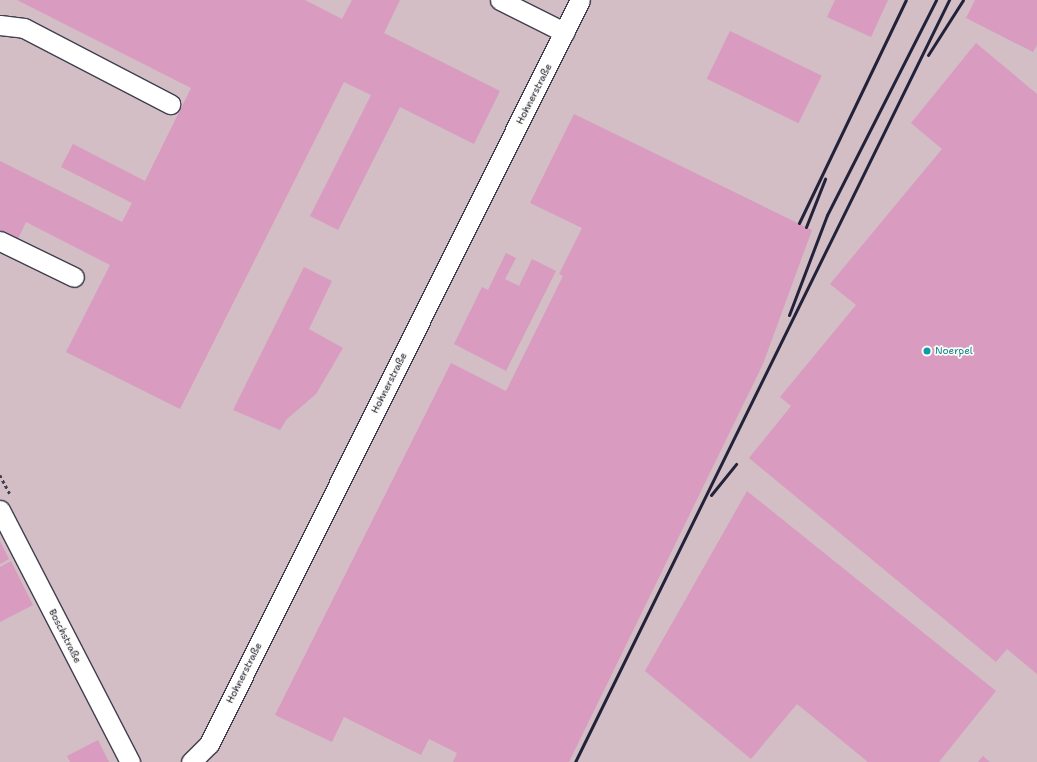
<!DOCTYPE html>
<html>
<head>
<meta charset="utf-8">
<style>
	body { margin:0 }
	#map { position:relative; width:1037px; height:762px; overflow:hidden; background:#e9e1bf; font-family:"Shantell Sans",sans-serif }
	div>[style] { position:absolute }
	.industrial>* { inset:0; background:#d2bec4; transform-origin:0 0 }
	.building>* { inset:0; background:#d99bbf; transform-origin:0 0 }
	.path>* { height:2.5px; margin-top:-1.25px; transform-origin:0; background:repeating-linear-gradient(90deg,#403f4f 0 3px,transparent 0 6px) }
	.roads { filter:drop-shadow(1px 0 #403f4f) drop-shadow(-1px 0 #403f4f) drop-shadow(0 1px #403f4f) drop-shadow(0 -1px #403f4f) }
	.minor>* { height:19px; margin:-9.5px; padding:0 9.5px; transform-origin:9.5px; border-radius:9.5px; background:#fff }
	.rail>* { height:3px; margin:-1.5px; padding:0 1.5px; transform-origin:1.5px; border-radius:1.5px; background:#22223b }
	.dots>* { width:11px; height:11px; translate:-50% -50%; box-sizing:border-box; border:2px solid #fdfcf7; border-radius:50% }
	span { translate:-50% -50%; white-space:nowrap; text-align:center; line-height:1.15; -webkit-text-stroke:3.5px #fdfcf7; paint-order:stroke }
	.street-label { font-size:10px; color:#22223b }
	.culture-label { font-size:10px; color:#0d838f }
	.left { translate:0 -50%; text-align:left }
</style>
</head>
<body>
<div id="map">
	<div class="industrial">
		<i style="left:0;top:0;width:1037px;height:762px"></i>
	</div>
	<div class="building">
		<i style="clip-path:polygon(17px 0,305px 0,342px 19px,352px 0,400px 0,384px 33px,500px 91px,474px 144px,400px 107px,338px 230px,310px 216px,371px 95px,344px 82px,180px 409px,66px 352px,110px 265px,26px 222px,18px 239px,0 230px,0 161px,122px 222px,132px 203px,61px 167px,73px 144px,145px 181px,191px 88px)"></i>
		<i style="clip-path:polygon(835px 0,888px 0,871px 37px,827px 17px)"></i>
		<i style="clip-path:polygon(975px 0,1037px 0,1037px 45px,1033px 52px,966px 18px)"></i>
		<i style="left:730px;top:31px;width:102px;height:53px;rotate:26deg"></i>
		<i style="clip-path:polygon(976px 43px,1037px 94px,1037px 674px,1007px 649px,996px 662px,749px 458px,791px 406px,780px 397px,856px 305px,830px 284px,942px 149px,911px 123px)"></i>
		<i style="clip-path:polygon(574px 114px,812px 230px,763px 364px,569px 762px,453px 762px,457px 753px,429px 739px,421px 755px,344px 717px,332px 742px,275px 715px,451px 363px,506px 391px,563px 276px,559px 274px,582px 228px,530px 203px)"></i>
		<i style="clip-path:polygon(506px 253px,516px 258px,505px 279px,519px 286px,532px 259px,556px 271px,506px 371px,454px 344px,482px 287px,488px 290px)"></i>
		<i style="clip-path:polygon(304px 267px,332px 281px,309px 329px,343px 348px,316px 394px,287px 419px,280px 430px,233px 410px)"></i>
		<i style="clip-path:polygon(747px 491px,996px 691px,939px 762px,868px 762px,797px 704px,751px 759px,645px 671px)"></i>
		<i style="clip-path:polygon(0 541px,9px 559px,0 564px)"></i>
		<i style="clip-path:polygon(11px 561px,33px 605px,0 622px,0 567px)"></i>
		<i style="clip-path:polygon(98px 740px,109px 762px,70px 762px,67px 756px)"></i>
		<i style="clip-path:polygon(983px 756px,990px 762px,978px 762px)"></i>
	</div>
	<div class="path">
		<i style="left:0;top:475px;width:21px;rotate:62deg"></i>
	</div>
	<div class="roads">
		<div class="minor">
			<i style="left:500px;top:0;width:72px;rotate:26.6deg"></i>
			<i style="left:0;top:25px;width:24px;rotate:7deg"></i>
			<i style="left:24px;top:28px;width:165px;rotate:27.5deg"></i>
			<i style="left:0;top:241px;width:82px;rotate:25.9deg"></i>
			<i style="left:0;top:510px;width:284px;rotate:62.7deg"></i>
			<i style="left:191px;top:762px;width:25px;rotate:-45deg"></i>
			<i style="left:209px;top:744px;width:831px;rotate:-63.5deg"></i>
		</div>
	</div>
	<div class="rail">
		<i style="left:928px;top:55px;width:65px;rotate:-57.5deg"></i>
		<i style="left:799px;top:223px;width:247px;rotate:-64.4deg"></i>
		<i style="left:806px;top:227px;width:52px;rotate:-68.4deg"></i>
		<i style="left:789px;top:315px;width:107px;rotate:-69.2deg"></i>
		<i style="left:827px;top:215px;width:241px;rotate:-63.1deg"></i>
		<i style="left:711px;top:495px;width:40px;rotate:-51deg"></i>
		<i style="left:575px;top:762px;width:849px;rotate:-63.86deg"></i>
	</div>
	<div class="dots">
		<i style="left:927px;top:351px;background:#0f9aa8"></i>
	</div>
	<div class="street-label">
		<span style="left:534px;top:94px;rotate:-63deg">Hohnerstraße</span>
		<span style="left:389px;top:383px;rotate:-63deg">Hohnerstraße</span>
		<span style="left:65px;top:636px;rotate:63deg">Boschstraße</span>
		<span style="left:244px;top:673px;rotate:-63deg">Hohnerstraße</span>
	</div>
	<div class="culture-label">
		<span class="left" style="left:935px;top:351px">Noerpel</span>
	</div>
</div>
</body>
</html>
